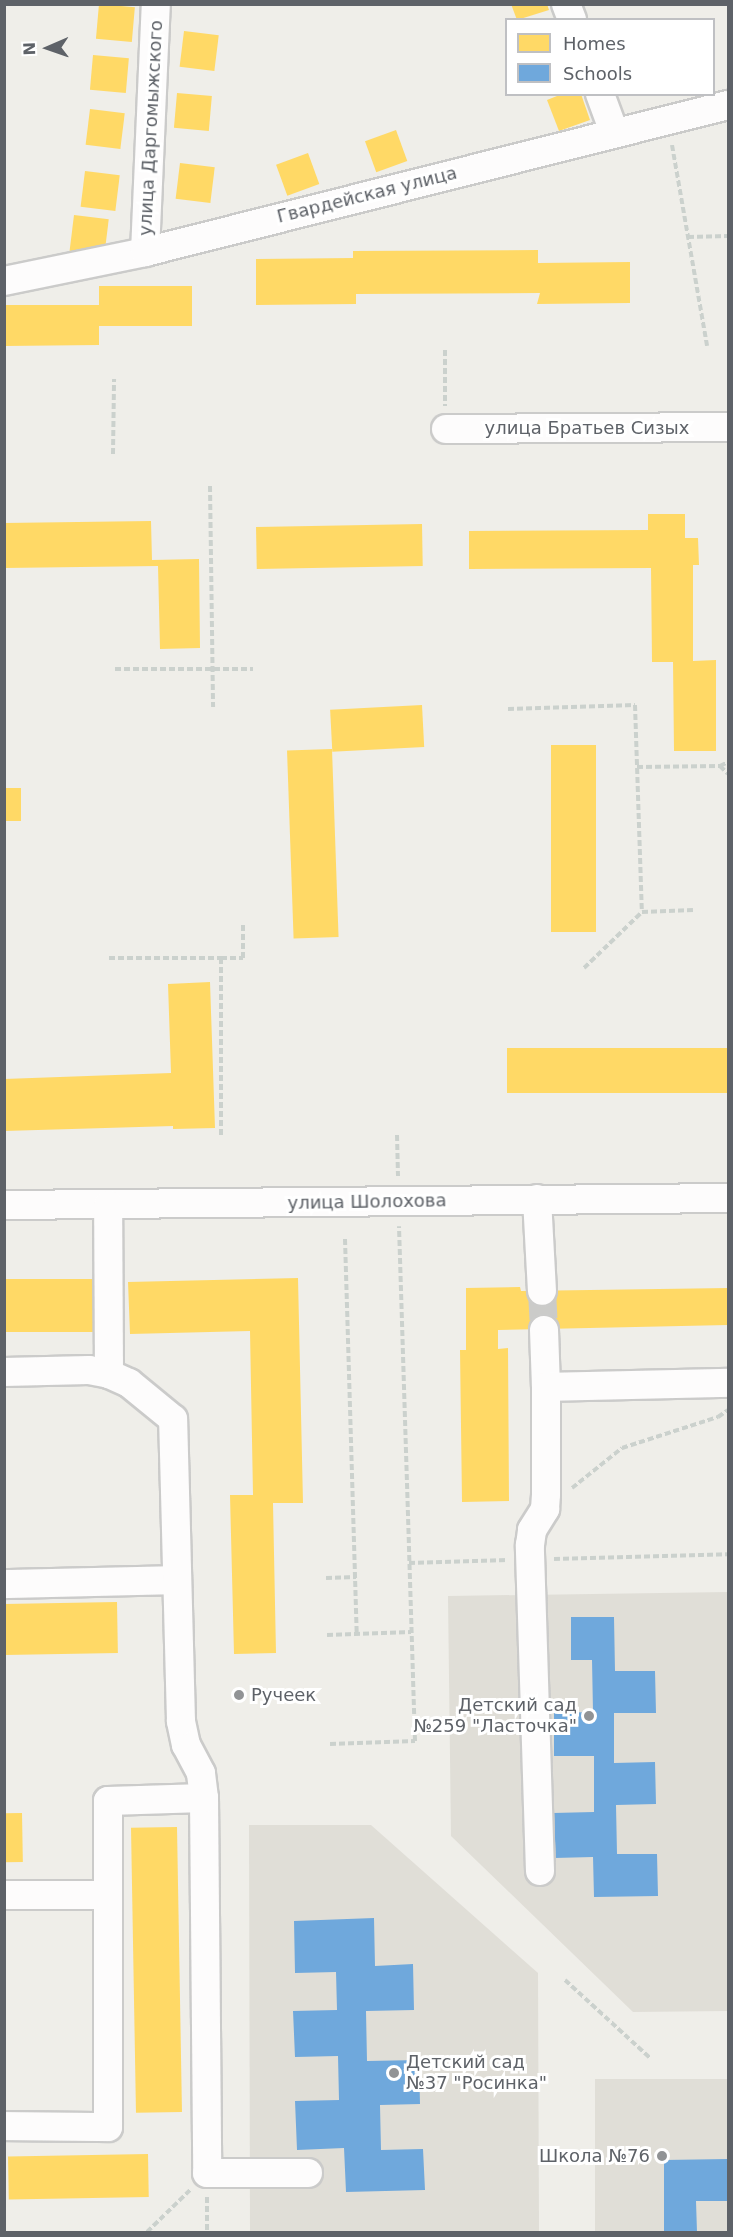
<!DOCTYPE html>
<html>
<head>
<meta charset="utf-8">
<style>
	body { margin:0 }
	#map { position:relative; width:733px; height:2237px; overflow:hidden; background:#efeee9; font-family:"DejaVu Sans",sans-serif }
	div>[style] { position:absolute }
	.education>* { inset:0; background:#e0ded7; transform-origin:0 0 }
	.homes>* { inset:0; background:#ffd966; transform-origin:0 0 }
	.schools>* { inset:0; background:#6fa8dc }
	.minor-tunnel>* { height:28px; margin-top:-14px; transform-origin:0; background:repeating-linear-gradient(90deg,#cbcbc9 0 28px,transparent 0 42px) }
	.path>* { height:4px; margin-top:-2px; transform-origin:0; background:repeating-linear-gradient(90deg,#cbd1cd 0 6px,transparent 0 9px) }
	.roads { filter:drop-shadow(2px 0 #cbcbca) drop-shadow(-2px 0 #cbcbca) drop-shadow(0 2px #cbcbca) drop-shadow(0 -2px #cbcbca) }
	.minor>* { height:28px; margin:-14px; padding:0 14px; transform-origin:14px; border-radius:14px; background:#fdfcfc }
	.dots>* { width:16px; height:16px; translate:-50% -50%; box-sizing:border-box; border:3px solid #fff; border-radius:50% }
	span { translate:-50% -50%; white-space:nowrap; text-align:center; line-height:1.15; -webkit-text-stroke:6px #fff; paint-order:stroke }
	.street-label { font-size:18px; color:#5e6268 }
	.poi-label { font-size:18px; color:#5e6268 }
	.left { translate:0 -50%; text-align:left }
	.right { translate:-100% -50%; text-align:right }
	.frame { position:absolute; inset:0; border:6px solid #5e6268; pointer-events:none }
	.legend { position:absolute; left:505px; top:18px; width:210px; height:78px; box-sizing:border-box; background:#fff; border:2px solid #bfc0c3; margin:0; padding:8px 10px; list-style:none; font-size:18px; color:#5e6268 }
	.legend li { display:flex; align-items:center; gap:12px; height:30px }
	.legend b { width:30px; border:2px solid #bfc0c3 }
	.north { position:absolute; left:18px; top:18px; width:60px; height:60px; -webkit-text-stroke:4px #fff; paint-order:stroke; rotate:268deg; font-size:16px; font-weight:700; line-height:24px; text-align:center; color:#5e6268 }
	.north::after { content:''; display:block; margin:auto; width:21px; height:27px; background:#5e6268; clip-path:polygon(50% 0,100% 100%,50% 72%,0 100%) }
</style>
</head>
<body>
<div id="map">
	<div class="education">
		<i style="clip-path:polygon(728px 1592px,728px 2011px,633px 2012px,451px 1836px,448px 1596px)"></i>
		<i style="clip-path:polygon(249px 1825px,371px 1825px,538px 1973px,539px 2232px,250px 2232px)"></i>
		<i style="left:595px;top:2079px;width:133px;height:153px"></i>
	</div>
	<div class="homes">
		<i style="left:99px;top:4px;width:36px;height:35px;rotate:5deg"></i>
		<i style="clip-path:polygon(511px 4px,547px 4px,549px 10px,517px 20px)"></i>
		<i style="left:184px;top:31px;width:35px;height:36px;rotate:7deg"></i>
		<i style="left:93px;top:55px;width:36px;height:35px;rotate:5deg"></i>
		<i style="left:177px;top:93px;width:35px;height:35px;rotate:5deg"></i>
		<i style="clip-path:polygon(562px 94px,581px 94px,590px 120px,559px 131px,547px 100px)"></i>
		<i style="left:90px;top:109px;width:35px;height:36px;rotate:7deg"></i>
		<i style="left:396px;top:130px;width:33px;height:33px;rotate:70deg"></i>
		<i style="left:308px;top:153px;width:33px;height:34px;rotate:70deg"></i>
		<i style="left:180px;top:163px;width:35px;height:36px;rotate:7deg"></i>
		<i style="left:85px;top:171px;width:35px;height:36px;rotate:7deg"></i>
		<i style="left:74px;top:215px;width:35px;height:36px;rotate:7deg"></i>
		<i style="clip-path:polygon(538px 250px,538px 263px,630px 262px,630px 303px,537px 304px,540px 293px,356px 294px,356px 304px,256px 305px,256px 259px,353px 258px,353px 251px)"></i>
		<i style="clip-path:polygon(99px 286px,192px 286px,192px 326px,99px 326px,99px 345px,4px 346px,6px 305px,99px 305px)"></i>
		<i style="clip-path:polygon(648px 514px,685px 514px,685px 538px,698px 538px,699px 565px,693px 565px,693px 661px,716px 660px,716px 751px,674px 751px,673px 662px,652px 662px,651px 568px,469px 569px,469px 531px,648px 530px)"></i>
		<i style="clip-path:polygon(151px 521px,152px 560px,199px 559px,200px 648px,160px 649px,158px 566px,4px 568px,4px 523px)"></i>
		<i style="left:422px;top:524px;width:42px;height:166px;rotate:89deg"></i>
		<i style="left:422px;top:705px;width:42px;height:92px;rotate:87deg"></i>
		<i style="left:551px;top:745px;width:45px;height:187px"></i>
		<i style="left:332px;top:749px;width:188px;height:45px;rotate:88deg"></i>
		<i style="left:4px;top:788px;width:17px;height:33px"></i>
		<i style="clip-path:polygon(210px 982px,215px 1128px,173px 1129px,173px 1126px,4px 1131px,4px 1079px,171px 1073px,168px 984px)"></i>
		<i style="left:728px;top:1048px;width:45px;height:221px;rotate:90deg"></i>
		<i style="clip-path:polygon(298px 1278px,303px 1503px,273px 1503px,276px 1653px,234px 1654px,230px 1495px,253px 1495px,250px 1331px,130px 1334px,128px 1282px)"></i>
		<i style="left:97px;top:1279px;width:53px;height:93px;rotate:90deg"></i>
		<i style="clip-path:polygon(520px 1287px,521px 1291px,728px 1288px,728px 1325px,498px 1330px,498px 1349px,508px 1348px,509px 1501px,462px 1502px,460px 1350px,466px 1350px,466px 1288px)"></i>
		<i style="left:117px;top:1602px;width:51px;height:113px;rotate:89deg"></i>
		<i style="left:22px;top:1813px;width:49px;height:18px;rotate:89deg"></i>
		<i style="left:177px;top:1827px;width:285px;height:46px;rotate:89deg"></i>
		<i style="left:148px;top:2154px;width:43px;height:140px;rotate:89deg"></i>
	</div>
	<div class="schools">
		<i style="clip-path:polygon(571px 1617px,614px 1617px,615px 1671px,655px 1671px,656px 1713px,614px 1713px,614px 1763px,655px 1762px,656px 1804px,616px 1805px,617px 1854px,657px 1854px,658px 1896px,594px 1897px,593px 1857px,554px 1858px,553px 1813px,594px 1812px,594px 1756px,554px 1756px,554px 1713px,593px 1712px,592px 1660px,571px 1660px)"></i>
		<i style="clip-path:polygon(374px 1918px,375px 1966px,413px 1964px,414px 2010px,366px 2011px,367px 2061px,419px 2060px,420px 2104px,380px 2105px,381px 2150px,423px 2149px,425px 2190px,346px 2192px,344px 2148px,297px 2150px,295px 2101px,339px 2100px,338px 2056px,295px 2057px,293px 2011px,337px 2010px,336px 1972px,295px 1973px,294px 1921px)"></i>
		<i style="clip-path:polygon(728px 2159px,728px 2201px,696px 2201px,697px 2232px,664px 2232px,664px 2160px)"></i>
	</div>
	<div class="minor-tunnel">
		<i style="left:542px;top:1291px;width:39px;rotate:87deg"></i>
	</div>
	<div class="path">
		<i style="left:672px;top:145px;width:204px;rotate:80.1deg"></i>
		<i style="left:688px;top:237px;width:40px;rotate:-1.4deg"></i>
		<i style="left:445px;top:350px;width:56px;rotate:90deg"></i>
		<i style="left:113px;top:454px;width:75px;rotate:-89.2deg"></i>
		<i style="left:210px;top:486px;width:221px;rotate:89.2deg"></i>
		<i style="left:115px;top:669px;width:138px"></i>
		<i style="left:508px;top:709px;width:127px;rotate:-1.8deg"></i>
		<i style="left:635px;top:705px;width:207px;rotate:88.1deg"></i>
		<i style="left:642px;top:912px;width:51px;rotate:-2.2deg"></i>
		<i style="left:720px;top:766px;width:11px;rotate:45deg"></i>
		<i style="left:637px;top:767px;width:83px;rotate:-0.7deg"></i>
		<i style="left:720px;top:766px;width:9px;rotate:-27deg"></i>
		<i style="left:109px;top:958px;width:112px"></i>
		<i style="left:584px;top:968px;width:81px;rotate:-44deg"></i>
		<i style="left:221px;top:1135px;width:177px;rotate:-90deg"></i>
		<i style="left:221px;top:958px;width:22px"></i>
		<i style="left:243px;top:958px;width:35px;rotate:-90deg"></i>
		<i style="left:397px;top:1135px;width:41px;rotate:88.6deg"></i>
		<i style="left:345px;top:1239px;width:395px;rotate:88.3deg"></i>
		<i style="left:572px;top:1488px;width:64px;rotate:-38.7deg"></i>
		<i style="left:622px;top:1448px;width:101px;rotate:-17.9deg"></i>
		<i style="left:718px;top:1417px;width:12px;rotate:-35deg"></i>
		<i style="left:554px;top:1559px;width:174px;rotate:-1.6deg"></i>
		<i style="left:409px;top:1563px;width:99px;rotate:-1.7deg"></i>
		<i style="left:326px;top:1578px;width:30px;rotate:-2deg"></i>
		<i style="left:327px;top:1635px;width:84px;rotate:-2deg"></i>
		<i style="left:330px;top:1744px;width:85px;rotate:-2deg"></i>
		<i style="left:415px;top:1741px;width:515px;rotate:-91.78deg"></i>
		<i style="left:565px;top:1980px;width:115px;rotate:42.5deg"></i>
		<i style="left:207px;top:2197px;width:35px;rotate:90deg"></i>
		<i style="left:147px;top:2232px;width:60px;rotate:-44.3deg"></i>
	</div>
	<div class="roads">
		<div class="minor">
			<i style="left:566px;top:4px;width:17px;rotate:69deg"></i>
			<i style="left:600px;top:94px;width:40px;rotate:69.8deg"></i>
			<i style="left:145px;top:252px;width:248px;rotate:-87.5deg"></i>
			<i style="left:4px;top:281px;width:144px;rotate:-11.6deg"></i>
			<i style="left:145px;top:252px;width:601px;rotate:-14.15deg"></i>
			<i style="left:446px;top:429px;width:282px;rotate:-0.4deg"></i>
			<i style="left:537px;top:1199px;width:92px;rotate:86.9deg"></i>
			<i style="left:4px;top:1205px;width:724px;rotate:-0.55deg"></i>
			<i style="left:544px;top:1330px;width:57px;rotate:88deg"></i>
			<i style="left:546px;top:1387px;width:182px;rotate:-1.3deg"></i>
			<i style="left:4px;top:1372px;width:85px;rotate:-1.3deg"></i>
			<i style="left:89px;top:1370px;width:20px;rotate:11deg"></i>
			<i style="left:4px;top:1584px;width:173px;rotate:-1.3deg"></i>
			<i style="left:204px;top:1798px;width:375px;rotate:89.5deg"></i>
			<i style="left:207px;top:2173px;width:101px"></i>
			<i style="left:540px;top:1871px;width:326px;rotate:-91.8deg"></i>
			<i style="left:530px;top:1545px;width:15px;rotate:-82deg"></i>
			<i style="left:532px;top:1530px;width:25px;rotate:-58deg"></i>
			<i style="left:545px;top:1509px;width:15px;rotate:-86deg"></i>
			<i style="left:546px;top:1494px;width:107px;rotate:-90deg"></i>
			<i style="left:4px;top:1895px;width:104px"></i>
			<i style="left:108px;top:1895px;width:94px;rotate:-90deg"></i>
			<i style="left:108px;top:1801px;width:96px;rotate:-1.8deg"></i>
			<i style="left:204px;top:1798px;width:25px;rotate:-97deg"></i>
			<i style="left:201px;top:1773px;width:32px;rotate:-118deg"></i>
			<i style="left:186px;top:1745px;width:25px;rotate:-102deg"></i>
			<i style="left:181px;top:1721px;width:302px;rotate:-91.5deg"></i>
			<i style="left:173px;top:1419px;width:57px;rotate:-140.7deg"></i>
			<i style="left:129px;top:1383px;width:22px;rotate:-156deg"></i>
			<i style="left:109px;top:1374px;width:169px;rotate:-90.3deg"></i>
			<i style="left:4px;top:2126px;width:104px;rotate:0.6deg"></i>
			<i style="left:108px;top:2127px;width:232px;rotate:-90deg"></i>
		</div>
	</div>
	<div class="dots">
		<i style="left:239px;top:1695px;background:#919395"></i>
		<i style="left:589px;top:1716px;background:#919395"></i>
		<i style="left:394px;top:2073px;background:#919395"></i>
		<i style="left:662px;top:2156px;background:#919395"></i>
	</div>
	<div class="street-label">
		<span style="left:151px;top:128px;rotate:-87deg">улица Даргомыжского</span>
		<span style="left:367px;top:195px;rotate:-14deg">Гвардейская улица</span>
		<span style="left:587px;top:428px">улица Братьев Сизых</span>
		<span style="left:367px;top:1202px;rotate:-1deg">улица Шолохова</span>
	</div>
	<div class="poi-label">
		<span class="left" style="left:251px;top:1695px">Ручеек</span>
		<span class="right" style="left:577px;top:1716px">Детский сад<br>№259 "Ласточка"</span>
		<span class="left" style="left:406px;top:2073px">Детский сад<br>№37 "Росинка"</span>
		<span class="right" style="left:650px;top:2156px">Школа №76</span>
	</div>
	<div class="frame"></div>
	<ul class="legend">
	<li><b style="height:16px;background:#ffd966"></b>Homes</li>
	<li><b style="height:16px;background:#6fa8dc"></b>Schools</li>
	</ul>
	<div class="north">N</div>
</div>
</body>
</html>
